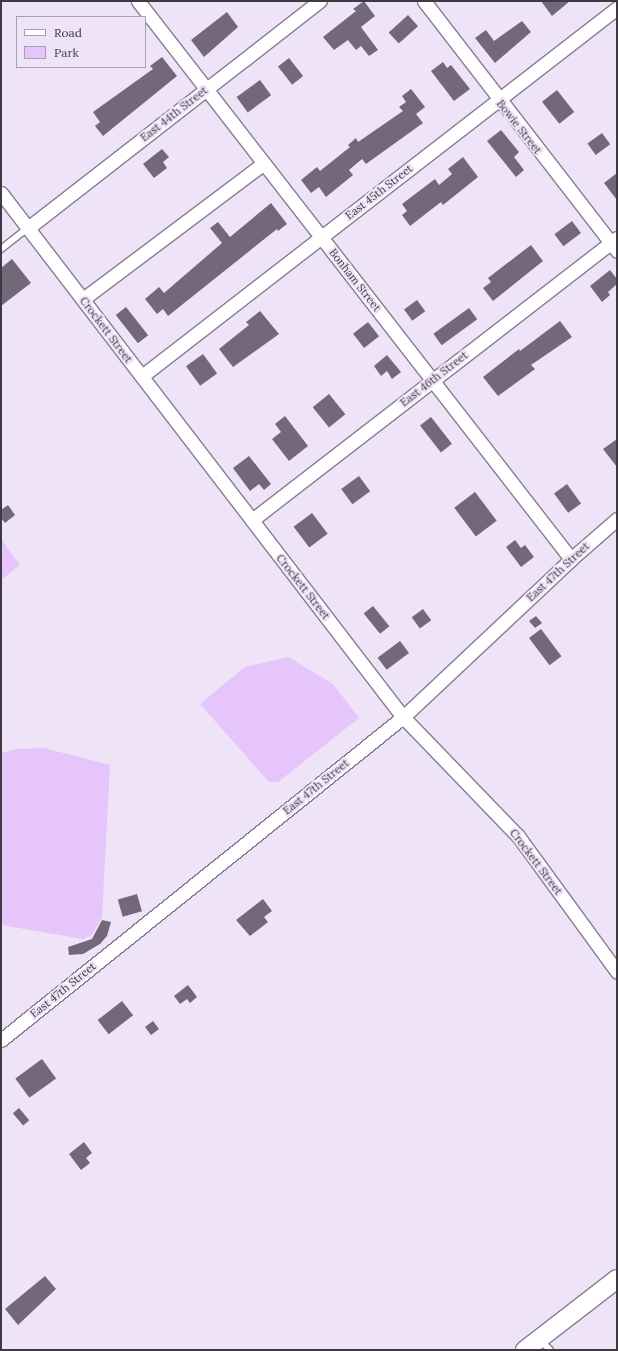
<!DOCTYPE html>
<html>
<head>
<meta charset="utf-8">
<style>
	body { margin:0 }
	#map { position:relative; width:618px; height:1351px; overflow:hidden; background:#efe3f8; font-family:Lora,serif }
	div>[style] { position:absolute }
	.green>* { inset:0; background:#e6c4fc }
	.building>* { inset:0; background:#73687a; transform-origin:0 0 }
	.roads { filter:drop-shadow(1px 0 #897e91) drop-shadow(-1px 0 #897e91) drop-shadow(0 1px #897e91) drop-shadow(0 -1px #897e91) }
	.lane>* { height:6px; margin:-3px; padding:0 3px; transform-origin:3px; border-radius:3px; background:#fff }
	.street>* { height:13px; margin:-6.5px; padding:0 6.5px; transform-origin:6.5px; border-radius:6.5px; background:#fff }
	.secondary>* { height:18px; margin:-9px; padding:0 9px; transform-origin:9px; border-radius:9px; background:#fff }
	span { translate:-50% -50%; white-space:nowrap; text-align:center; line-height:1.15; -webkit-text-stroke:4px #efe3f8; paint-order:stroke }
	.street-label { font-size:11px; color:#3f3a42 }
	.frame { position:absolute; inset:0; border:2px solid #3f3a42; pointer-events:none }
	.legend { position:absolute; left:16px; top:16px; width:130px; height:52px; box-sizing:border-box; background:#efe3f8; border:1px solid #a99faf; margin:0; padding:5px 7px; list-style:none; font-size:12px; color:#3f3a42 }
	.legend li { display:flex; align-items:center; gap:8px; height:20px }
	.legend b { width:20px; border:1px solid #a99faf }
</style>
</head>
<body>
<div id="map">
	<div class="green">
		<i style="clip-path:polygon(1px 539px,20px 565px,1px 580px)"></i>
		<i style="clip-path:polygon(288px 657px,333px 684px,359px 718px,278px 782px,269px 782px,200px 704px,245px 667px)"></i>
		<i style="clip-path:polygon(44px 748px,110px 765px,102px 917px,92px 935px,83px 939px,1px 925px,1px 753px,17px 749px)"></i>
	</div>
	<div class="building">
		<i style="clip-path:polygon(364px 1px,375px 16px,361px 27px,378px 50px,369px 56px,361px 46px,356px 50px,348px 40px,334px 50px,323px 37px,356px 11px,353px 9px)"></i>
		<i style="clip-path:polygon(541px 1px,570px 1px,552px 16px)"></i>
		<i style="clip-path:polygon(227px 12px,238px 27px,204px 57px,191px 40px)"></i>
		<i style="left:408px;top:15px;width:15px;height:26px;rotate:48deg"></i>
		<i style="clip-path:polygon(522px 21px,531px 32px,495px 63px,475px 38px,486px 30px,494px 41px)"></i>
		<i style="clip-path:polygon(162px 57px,177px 76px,103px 136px,95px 126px,100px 122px,93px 112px,153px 69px,150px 66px)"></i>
		<i style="left:289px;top:58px;width:23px;height:14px;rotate:52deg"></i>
		<i style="clip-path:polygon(443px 62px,447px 68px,451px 65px,470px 89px,454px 101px,431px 71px)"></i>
		<i style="left:260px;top:80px;width:19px;height:29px;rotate:54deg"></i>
		<i style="clip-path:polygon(411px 89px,425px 107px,416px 114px,423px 123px,366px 164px,362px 159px,349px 170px,353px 175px,326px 197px,319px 187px,311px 193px,301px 180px,317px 167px,320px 171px,350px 147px,348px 145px,356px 138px,358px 142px,403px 111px,399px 107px,406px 102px,402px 96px)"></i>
		<i style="left:557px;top:90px;width:28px;height:19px;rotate:52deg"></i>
		<i style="clip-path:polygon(501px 130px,519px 152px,514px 157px,524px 170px,516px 177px,487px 141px)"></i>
		<i style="left:602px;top:133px;width:14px;height:18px;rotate:54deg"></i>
		<i style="clip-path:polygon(162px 149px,169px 157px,163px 162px,167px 168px,154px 178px,143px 164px)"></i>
		<i style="clip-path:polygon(463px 157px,478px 177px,443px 205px,441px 202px,410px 226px,402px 215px,407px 211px,402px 204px,435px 179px,439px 185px,452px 174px,448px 169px)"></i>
		<i style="clip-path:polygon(617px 173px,617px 200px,604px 183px)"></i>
		<i style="clip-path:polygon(271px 203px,287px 224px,278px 231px,277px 229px,168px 316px,163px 309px,157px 314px,145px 299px,159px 287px,164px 293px,222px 243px,210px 228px,218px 222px,230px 237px)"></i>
		<i style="left:572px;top:221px;width:15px;height:22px;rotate:53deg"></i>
		<i style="clip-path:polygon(531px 245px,543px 261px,493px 301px,483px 288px,491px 282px,488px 278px)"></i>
		<i style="clip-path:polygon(12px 259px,31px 283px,1px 306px,1px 268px)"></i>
		<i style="clip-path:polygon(610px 270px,617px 279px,617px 284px,608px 292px,610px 295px,602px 302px,590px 286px)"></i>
		<i style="left:417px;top:300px;width:14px;height:16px;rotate:54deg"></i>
		<i style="left:126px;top:307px;width:36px;height:13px;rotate:52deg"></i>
		<i style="left:469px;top:308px;width:14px;height:44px;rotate:54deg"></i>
		<i style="clip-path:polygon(260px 311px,279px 334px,233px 367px,219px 349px,249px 325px,246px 322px)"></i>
		<i style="clip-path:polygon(560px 321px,572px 337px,531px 365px,535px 369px,498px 396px,483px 377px,519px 349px,520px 351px)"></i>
		<i style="left:368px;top:322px;width:18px;height:19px;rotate:52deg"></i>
		<i style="left:203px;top:354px;width:24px;height:21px;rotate:54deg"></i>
		<i style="clip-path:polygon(387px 355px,401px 372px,392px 379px,387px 371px,381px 376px,374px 366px)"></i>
		<i style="left:329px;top:394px;width:26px;height:21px;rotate:51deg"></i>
		<i style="clip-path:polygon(285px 416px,308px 446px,289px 461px,272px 439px,281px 432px,275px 424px)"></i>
		<i style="left:431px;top:417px;width:34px;height:14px;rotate:52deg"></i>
		<i style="clip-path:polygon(617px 439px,617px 467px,603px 449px)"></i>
		<i style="clip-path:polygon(249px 456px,271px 484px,264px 490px,259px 484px,250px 491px,233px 468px)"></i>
		<i style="left:359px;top:476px;width:19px;height:22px;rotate:54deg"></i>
		<i style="left:567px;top:484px;width:24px;height:16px;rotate:54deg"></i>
		<i style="left:475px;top:492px;width:36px;height:26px;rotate:53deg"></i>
		<i style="clip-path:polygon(8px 505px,15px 515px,5px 523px,1px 518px,1px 510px)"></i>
		<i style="left:312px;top:513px;width:26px;height:23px;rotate:53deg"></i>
		<i style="clip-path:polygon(515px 540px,521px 548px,525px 545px,534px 557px,521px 567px,506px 547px)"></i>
		<i style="left:373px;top:606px;width:26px;height:12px;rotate:51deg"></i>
		<i style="left:423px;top:609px;width:14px;height:14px;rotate:54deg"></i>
		<i style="clip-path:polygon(536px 616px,542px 623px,535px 628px,529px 621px)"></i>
		<i style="left:541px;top:629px;width:34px;height:15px;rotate:53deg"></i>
		<i style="left:400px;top:641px;width:15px;height:28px;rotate:53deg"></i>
		<i style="left:137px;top:894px;width:18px;height:20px;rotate:74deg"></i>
		<i style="clip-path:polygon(263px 899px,272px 911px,264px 917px,268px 922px,250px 936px,236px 920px)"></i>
		<i style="clip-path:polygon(102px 920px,111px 922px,107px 936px,100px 944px,83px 954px,69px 955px,68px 947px,92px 939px)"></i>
		<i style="clip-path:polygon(188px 985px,197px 997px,190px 1003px,187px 999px,180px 1004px,174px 996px)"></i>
		<i style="left:122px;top:1001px;width:18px;height:31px;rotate:52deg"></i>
		<i style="left:153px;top:1021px;width:10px;height:10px;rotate:53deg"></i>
		<i style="left:42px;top:1059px;width:24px;height:33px;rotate:54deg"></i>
		<i style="left:19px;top:1108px;width:16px;height:8px;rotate:50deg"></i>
		<i style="clip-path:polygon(84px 1142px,92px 1153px,86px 1158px,90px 1163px,81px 1170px,69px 1154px)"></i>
		<i style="clip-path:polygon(45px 1276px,56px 1289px,18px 1325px,5px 1309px)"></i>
	</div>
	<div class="roads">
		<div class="lane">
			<i style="left:1px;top:249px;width:34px;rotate:-38deg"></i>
			<i style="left:540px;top:1340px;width:14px;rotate:45deg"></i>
		</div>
		<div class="street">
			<i style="left:138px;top:1px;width:706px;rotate:52.19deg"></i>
			<i style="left:424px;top:1px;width:316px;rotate:52.3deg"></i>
			<i style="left:1px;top:193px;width:660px;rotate:52.51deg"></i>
			<i style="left:403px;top:717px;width:165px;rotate:46deg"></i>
			<i style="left:518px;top:836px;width:168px;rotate:53.9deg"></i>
			<i style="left:28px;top:228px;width:370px;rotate:-37.9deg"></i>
			<i style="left:83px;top:299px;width:226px;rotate:-36.9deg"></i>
			<i style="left:142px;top:376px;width:601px;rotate:-37.77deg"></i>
			<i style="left:252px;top:520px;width:461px;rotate:-37.7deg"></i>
			<i style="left:1px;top:1040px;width:516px;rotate:-38.78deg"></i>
			<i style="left:403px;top:717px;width:231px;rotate:-43.2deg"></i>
			<i style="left:571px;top:559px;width:61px;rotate:-41deg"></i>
		</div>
		<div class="secondary">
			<i style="left:525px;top:1350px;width:116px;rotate:-37.7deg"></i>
		</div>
	</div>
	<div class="street-label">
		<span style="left:174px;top:114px;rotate:-38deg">East 44th Street</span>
		<span style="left:519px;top:127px;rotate:52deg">Bowie Street</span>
		<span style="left:379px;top:192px;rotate:-38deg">East 45th Street</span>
		<span style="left:355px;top:280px;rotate:52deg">Bonham Street</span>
		<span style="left:106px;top:330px;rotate:53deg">Crockett Street</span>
		<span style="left:434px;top:379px;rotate:-38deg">East 46th Street</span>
		<span style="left:558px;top:572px;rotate:-43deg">East 47th Street</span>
		<span style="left:303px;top:587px;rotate:52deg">Crockett Street</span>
		<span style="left:316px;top:787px;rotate:-39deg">East 47th Street</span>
		<span style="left:536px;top:862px;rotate:53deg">Crockett Street</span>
		<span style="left:63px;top:990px;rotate:-39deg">East 47th Street</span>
	</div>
	<div class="frame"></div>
	<ul class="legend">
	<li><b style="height:5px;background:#fff"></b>Road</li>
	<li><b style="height:11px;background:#e6c4fc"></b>Park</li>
	</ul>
</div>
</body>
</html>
